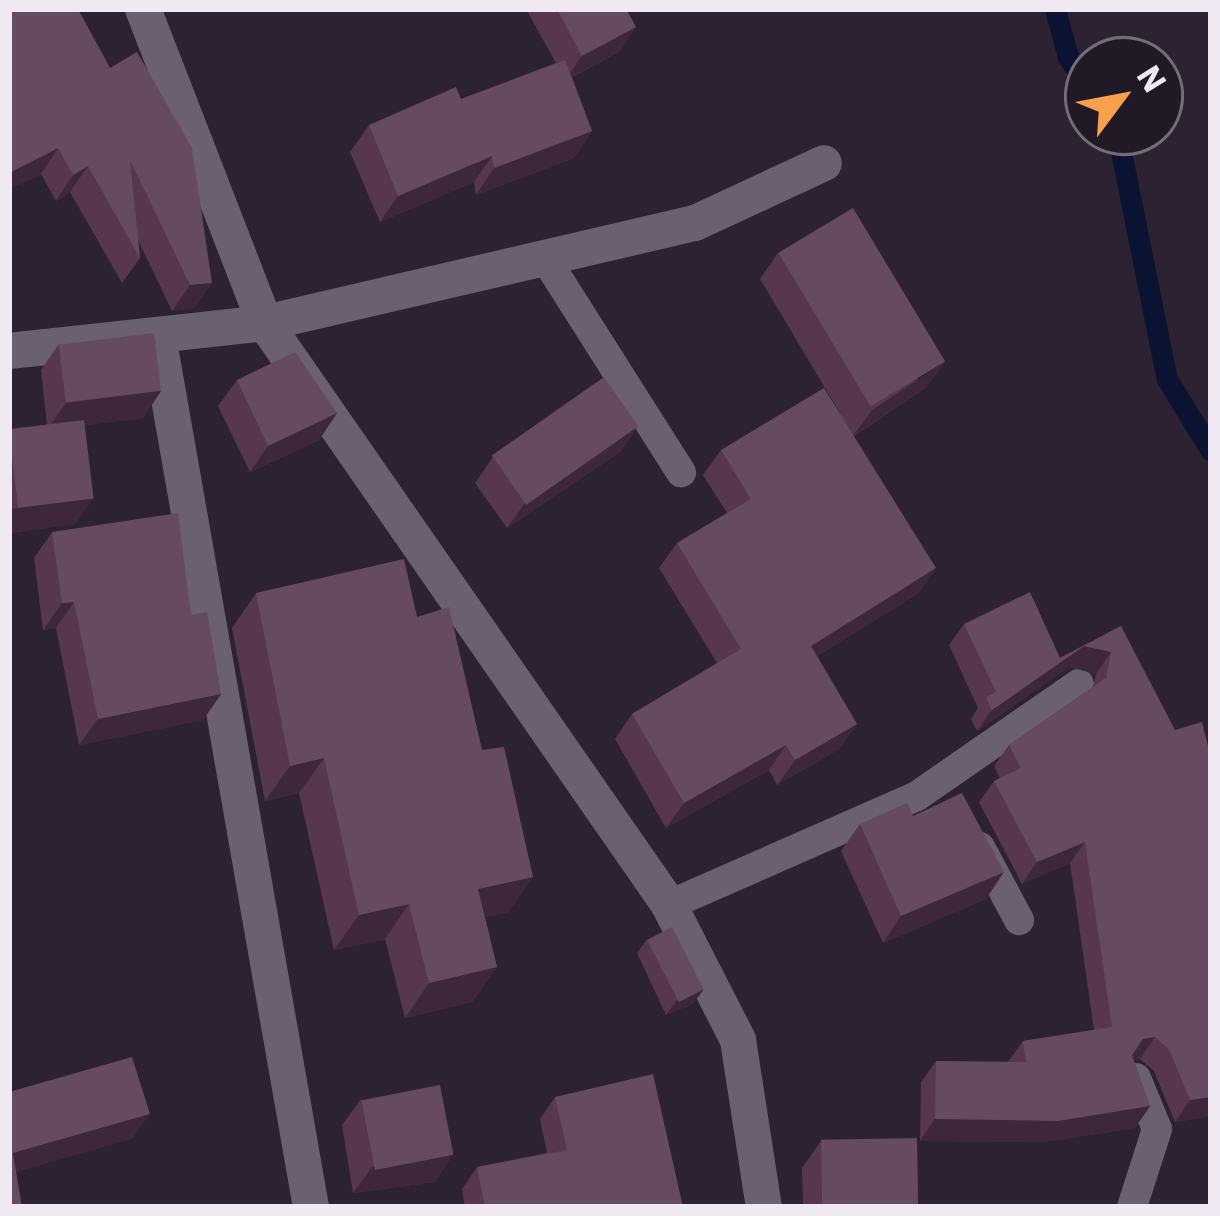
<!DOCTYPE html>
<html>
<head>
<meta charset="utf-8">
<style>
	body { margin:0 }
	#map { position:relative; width:1220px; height:1216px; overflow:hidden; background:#2c2231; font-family:"IBM Plex Sans",sans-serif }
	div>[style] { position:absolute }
	.stream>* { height:21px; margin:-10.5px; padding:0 10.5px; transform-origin:10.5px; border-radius:10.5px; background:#0c1231 }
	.lane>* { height:30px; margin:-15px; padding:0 15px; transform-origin:15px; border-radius:15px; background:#6b6071 }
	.street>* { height:36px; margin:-18px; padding:0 18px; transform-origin:18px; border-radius:18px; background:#6b6071 }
	.wall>* { inset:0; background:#56374f }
	.shaded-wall>* { inset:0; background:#3e273c }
	.building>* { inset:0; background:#664a61; transform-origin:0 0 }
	span { translate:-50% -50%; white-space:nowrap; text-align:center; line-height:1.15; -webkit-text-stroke:10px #221927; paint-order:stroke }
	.frame { position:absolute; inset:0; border:12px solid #f0e9f3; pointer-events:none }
	.north { position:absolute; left:1064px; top:36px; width:120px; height:120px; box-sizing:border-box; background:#221927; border:3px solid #746c79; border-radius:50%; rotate:58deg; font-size:33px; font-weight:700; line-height:48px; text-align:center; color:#f0e9f3 }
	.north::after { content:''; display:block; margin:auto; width:42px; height:54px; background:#f9a04d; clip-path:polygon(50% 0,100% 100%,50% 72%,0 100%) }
</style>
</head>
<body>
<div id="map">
	<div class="stream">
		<i style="left:1055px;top:9px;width:50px;rotate:74.8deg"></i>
		<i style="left:1068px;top:57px;width:36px;rotate:56deg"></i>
		<i style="left:1117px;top:132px;width:252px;rotate:78.6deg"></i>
		<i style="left:1167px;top:379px;width:84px;rotate:58.6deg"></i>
	</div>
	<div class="lane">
		<i style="left:545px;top:258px;width:254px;rotate:57.6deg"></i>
		<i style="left:980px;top:847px;width:83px;rotate:61.9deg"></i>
		<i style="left:669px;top:905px;width:271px;rotate:-23.7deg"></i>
		<i style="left:917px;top:796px;width:197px;rotate:-34.7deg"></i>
		<i style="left:1132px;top:1207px;width:82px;rotate:-72.2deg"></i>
		<i style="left:1157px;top:1129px;width:55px;rotate:-112.4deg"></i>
	</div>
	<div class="street">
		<i style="left:143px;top:9px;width:337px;rotate:68.8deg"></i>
		<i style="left:265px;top:323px;width:708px;rotate:55.23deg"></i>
		<i style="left:669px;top:905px;width:152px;rotate:62.9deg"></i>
		<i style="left:738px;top:1040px;width:169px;rotate:81.2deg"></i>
		<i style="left:158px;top:336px;width:884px;rotate:80.04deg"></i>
		<i style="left:9px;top:351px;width:258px;rotate:-6.2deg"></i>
		<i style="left:265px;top:323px;width:441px;rotate:-13.1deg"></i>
		<i style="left:695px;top:223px;width:142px;rotate:-24.9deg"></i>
	</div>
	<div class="wall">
		<i style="clip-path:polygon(9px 9px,110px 68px,137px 52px,195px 308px,172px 311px,138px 240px,140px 258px,122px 283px,70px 192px,56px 201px,41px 174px,9px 189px)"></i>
		<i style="clip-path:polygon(526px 9px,626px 9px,636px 27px,619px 52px,572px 77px,592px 131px,574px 158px,476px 195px,474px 182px,380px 222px,350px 152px,369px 125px,461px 99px,556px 63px)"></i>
		<i style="clip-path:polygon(778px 253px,927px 387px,854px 436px,919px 593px,817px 656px,857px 724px,839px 749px,777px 785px,769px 770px,666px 828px,615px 739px,632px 714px,717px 663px,659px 568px,677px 543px,727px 513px,703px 475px,721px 450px,840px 413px,760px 279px)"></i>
		<i style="clip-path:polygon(59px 344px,161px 391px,143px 418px,85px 425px,75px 524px,9px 533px,9px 431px,47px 425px,41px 370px)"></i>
		<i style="clip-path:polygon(237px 380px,337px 413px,319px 440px,250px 472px,218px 406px)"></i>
		<i style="clip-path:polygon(638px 426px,620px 452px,507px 528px,475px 483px,493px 457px)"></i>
		<i style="clip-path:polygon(52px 532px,191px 615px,221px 694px,203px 720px,79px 745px,56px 628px,43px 630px,34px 558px)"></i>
		<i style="clip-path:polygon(256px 593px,417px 617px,482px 750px,533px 877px,508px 912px,485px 917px,497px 967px,472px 1002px,405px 1018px,385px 939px,334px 950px,299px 793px,265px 801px,232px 628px)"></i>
		<i style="clip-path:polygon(964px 624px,1060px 658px,1121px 626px,1211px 1116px,1175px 1122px,1154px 1071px,1140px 1059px,1133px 1060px,1150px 1106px,1135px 1128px,1043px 1142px,920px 1141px,921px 1082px,936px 1061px,1008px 1062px,1023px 1041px,1094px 1030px,1070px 863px,1022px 884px,979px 802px,994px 781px,1000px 778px,994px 766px,1009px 745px,1093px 687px,1096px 674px,1069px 667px,977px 731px,971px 719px,978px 708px,949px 645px)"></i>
		<i style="clip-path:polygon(913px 816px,986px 899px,883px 943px,841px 851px,860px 824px)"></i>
		<i style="clip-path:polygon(647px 939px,694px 1003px,666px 1015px,637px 953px)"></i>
		<i style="clip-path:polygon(555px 1097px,683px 1207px,465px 1207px,462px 1189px,477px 1167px,547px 1153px,540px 1119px)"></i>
		<i style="clip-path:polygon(361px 1099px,435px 1182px,353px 1193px,342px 1125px)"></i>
		<i style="clip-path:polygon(821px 1141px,918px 1207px,803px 1207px,802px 1168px)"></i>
	</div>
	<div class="shaded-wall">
		<i style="clip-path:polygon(636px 27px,619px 52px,565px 80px,582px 56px)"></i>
		<i style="clip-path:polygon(592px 131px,574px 158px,476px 195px,494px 168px)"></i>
		<i style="clip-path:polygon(58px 148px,41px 174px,9px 189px,9px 173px)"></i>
		<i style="clip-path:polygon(492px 156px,474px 182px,380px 222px,398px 196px)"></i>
		<i style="clip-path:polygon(88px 166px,70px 192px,56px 201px,73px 175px)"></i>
		<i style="clip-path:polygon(212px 283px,195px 308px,172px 311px,190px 285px)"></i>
		<i style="clip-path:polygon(946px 361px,927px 387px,853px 436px,872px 410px)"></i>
		<i style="clip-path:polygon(161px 391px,143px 418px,47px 430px,66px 403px)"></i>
		<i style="clip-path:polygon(337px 413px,319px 440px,250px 472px,268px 446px)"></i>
		<i style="clip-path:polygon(638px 426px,620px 452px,507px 528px,526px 502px)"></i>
		<i style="clip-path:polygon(94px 498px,75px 524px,9px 533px,9px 509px)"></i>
		<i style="clip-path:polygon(936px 568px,919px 593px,794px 671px,811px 646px)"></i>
		<i style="clip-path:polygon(74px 602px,56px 628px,43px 630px,62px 603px)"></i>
		<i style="clip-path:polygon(1084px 646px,1111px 652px,1096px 674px,1069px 667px,977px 731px,992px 710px)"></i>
		<i style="clip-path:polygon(221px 694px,203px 720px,79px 745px,98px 719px)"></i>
		<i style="clip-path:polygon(857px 724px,839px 749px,777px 785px,795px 760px)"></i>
		<i style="clip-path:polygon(786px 745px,769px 770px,666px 828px,684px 803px)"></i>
		<i style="clip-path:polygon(324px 758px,299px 793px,265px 801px,290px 766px)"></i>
		<i style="clip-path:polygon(1085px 842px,1070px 863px,1022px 884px,1037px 862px)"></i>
		<i style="clip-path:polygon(1004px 872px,986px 899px,883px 943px,901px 916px)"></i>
		<i style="clip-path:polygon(533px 877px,508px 912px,454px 924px,478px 889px)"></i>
		<i style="clip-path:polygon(409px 904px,385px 939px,334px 950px,359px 915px)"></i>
		<i style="clip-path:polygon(497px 967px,472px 1002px,405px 1018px,429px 983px)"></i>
		<i style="clip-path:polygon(704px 989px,694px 1003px,666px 1015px,676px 1001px)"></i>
		<i style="clip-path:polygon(1155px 1037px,1140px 1059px,1128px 1061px,1143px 1039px)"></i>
		<i style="clip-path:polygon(1211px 1097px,1211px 1116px,1175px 1122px,1190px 1100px)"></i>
		<i style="clip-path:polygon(1150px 1106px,1135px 1128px,1043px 1142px,920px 1141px,935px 1119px)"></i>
		<i style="clip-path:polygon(150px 1114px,132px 1139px,9px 1174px,13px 1153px)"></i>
		<i style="clip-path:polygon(453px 1155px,435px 1182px,353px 1193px,372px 1167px)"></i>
	</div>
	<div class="building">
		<i style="clip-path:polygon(9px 9px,78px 9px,110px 68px,137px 52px,192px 148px,212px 283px,190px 285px,130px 160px,140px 258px,88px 166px,73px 175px,58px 148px,9px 173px)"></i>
		<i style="clip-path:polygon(557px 9px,626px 9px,636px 27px,582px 56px)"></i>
		<i style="clip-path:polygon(565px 60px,592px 131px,494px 168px,492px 156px,398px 196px,369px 125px,456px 87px,461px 99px)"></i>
		<i style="left:853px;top:208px;width:179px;height:87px;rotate:59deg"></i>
		<i style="left:154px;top:333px;width:58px;height:96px;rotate:83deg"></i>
		<i style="clip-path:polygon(295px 352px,337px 413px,268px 446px,237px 380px)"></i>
		<i style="left:604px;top:377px;width:60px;height:137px;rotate:55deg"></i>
		<i style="clip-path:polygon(824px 388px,936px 568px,811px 646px,857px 724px,795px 760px,786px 745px,684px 803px,632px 714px,741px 649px,677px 543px,751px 499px,721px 450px)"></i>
		<i style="left:84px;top:420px;width:79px;height:76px;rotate:83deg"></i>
		<i style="clip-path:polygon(178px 513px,191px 615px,207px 612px,221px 694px,98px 719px,74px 602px,62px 603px,52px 532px)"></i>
		<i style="clip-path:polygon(404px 559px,417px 617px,449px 607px,482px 750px,504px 747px,533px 877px,478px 889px,497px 967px,429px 983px,409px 904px,359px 915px,324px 758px,290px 766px,256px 593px)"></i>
		<i style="clip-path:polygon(1030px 592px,1060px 658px,1121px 626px,1175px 730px,1202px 722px,1211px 758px,1211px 1097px,1190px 1100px,1169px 1049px,1155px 1037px,1143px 1039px,1132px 1055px,1150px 1106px,1058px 1121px,935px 1119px,936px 1061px,1026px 1062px,1023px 1041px,1112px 1027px,1085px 842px,1037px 862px,994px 781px,1021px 768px,1009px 745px,1106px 678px,1111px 652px,1084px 646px,992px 710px,986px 697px,996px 692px,964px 624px)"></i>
		<i style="clip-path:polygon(962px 793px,1004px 872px,901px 916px,860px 824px,907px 803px,913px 816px)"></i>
		<i style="left:672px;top:927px;width:70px;height:28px;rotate:63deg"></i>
		<i style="clip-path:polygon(132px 1057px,150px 1114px,13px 1153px,22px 1207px,9px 1207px,9px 1092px)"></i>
		<i style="clip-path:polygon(653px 1074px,683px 1207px,485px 1207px,477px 1167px,567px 1150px,555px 1097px)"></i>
		<i style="left:440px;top:1085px;width:71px;height:80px;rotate:79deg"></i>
		<i style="left:917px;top:1138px;width:69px;height:96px;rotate:89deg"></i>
	</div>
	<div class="frame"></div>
	<div class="north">N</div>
</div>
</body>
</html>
